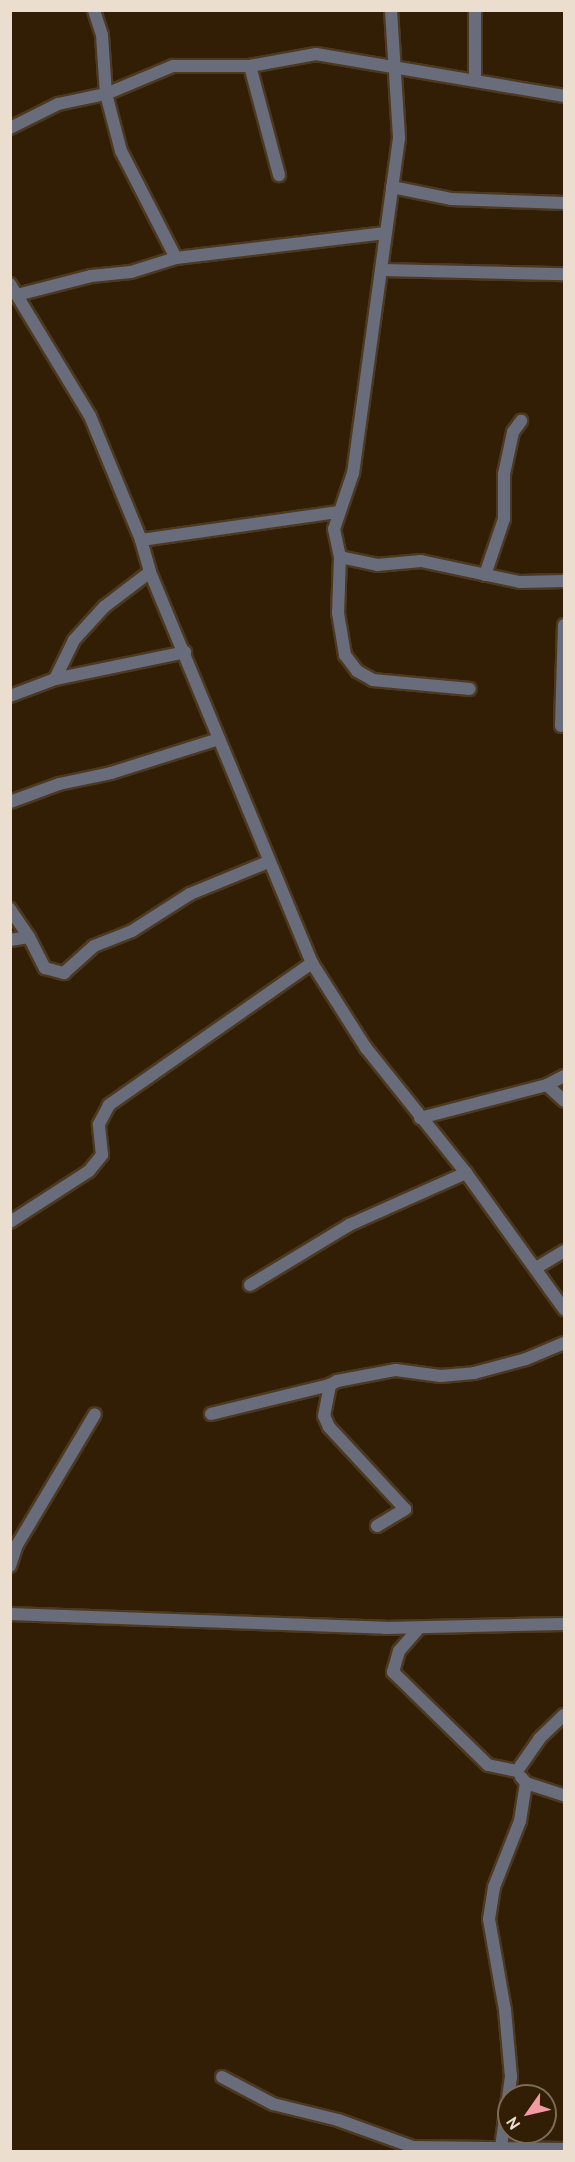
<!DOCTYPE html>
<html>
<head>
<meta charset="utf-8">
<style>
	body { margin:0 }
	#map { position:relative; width:575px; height:2162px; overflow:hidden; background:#321e05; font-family:Cabin,sans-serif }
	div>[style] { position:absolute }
	.roads { filter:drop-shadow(2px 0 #4c3921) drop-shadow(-2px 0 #4c3921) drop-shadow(0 2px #4c3921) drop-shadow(0 -2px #4c3921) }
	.minor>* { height:12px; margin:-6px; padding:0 6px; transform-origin:6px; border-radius:6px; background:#696d7b }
	.tertiary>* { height:12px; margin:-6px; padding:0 6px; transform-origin:6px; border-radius:6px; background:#696d7b }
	span { translate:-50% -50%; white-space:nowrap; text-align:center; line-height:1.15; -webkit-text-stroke:4.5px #321e05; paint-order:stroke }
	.frame { position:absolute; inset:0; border:12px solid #ebdecf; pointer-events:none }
	.north { position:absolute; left:497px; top:2084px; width:60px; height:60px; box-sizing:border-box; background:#321e05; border:2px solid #7c6b56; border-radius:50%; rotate:236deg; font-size:16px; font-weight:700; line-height:24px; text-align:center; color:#ebdecf }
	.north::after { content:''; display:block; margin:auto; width:21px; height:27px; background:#f49aa6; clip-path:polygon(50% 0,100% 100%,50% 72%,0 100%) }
</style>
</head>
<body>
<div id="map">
	<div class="roads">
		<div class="minor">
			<i style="left:391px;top:10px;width:128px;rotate:86.4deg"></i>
			<i style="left:399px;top:138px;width:338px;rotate:97.8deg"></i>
			<i style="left:353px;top:473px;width:59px;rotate:108.7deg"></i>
			<i style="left:334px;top:529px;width:29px;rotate:78deg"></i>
			<i style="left:340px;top:557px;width:56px;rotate:92deg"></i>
			<i style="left:338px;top:613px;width:43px;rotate:80.5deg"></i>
			<i style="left:345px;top:655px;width:20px;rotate:53deg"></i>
			<i style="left:357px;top:671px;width:18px;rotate:29deg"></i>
			<i style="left:373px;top:680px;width:97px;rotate:5.3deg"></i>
			<i style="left:475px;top:10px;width:70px;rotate:90deg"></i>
			<i style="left:250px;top:66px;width:113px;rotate:75.1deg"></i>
			<i style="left:10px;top:128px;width:54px;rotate:-26.6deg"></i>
			<i style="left:58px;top:104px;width:49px;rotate:-11.8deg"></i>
			<i style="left:106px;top:94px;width:73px;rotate:-22.7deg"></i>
			<i style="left:173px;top:66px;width:77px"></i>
			<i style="left:250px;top:66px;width:67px;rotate:-10.3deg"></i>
			<i style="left:316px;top:54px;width:252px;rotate:9.6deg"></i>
			<i style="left:392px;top:187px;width:60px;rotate:11.5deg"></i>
			<i style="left:451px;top:199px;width:113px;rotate:2deg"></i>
			<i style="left:176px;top:258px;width:211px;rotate:-6.8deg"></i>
			<i style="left:382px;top:270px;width:182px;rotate:1.3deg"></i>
			<i style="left:17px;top:295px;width:76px;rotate:-14.4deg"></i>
			<i style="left:91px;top:276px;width:40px;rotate:-5.7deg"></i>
			<i style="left:131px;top:272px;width:47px;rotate:-17.3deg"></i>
			<i style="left:176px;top:258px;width:120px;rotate:-117.2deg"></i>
			<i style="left:121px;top:151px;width:59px;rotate:-104.7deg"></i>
			<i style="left:106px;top:94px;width:59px;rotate:-93.9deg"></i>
			<i style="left:102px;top:35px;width:26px;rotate:-108deg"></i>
			<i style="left:141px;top:540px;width:198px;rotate:-8.1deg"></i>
			<i style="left:340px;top:557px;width:38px;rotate:12deg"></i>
			<i style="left:377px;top:565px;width:44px;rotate:-5.2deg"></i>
			<i style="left:421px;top:561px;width:101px;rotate:12deg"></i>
			<i style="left:520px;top:582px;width:44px;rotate:-1.3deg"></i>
			<i style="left:485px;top:575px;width:59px;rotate:-71.3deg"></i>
			<i style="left:504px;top:519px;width:45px;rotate:-90deg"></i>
			<i style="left:504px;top:474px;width:43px;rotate:-77.9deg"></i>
			<i style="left:513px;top:432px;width:14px;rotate:-54deg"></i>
			<i style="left:55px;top:679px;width:43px;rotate:-64deg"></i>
			<i style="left:74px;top:640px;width:45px;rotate:-47.7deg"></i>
			<i style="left:104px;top:607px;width:58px;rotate:-37.3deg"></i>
			<i style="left:10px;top:696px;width:48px;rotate:-20.7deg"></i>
			<i style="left:55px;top:679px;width:133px;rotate:-11.7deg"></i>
			<i style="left:561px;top:726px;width:101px;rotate:-88.3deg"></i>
			<i style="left:10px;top:802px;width:52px;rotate:-20.2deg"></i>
			<i style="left:59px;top:784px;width:53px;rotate:-11.9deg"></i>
			<i style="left:111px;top:773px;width:113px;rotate:-17.5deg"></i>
			<i style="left:10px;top:909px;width:34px;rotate:56deg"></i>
			<i style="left:10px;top:940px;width:19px;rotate:-9deg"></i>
			<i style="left:29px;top:937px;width:35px;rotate:63deg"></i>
			<i style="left:45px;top:968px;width:20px;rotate:15deg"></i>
			<i style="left:64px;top:973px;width:40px;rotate:-42deg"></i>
			<i style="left:94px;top:946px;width:41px;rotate:-21.5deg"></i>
			<i style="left:132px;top:931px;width:69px;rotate:-32.5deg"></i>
			<i style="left:190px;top:894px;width:84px;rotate:-22.3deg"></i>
			<i style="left:564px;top:1076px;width:19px;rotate:152deg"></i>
			<i style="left:547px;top:1085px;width:23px;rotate:43deg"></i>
			<i style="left:420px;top:1118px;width:131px;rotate:-14.6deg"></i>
			<i style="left:10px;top:1222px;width:94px;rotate:-32.8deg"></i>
			<i style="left:89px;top:1171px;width:21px;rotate:-51deg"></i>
			<i style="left:102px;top:1155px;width:31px;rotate:-96deg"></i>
			<i style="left:99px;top:1124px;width:21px;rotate:-62deg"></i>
			<i style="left:109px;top:1105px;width:248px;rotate:-35deg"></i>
			<i style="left:536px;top:1268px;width:33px;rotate:-31deg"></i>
			<i style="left:250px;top:1285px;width:116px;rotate:-31.2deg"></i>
			<i style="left:349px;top:1225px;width:128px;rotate:-24deg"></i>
			<i style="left:211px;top:1414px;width:122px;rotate:-13.7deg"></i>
			<i style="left:377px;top:1526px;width:33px;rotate:-31deg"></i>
			<i style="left:405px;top:1509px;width:112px;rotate:-132.8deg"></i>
			<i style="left:329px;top:1427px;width:12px;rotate:-114deg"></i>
			<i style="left:324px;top:1416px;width:32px;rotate:-79deg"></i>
			<i style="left:330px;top:1385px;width:8px;rotate:-30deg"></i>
			<i style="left:337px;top:1381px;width:60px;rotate:-10.6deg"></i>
			<i style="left:396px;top:1370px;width:45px;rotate:7.6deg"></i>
			<i style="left:441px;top:1376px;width:33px;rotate:-5deg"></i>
			<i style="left:474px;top:1373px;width:54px;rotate:-15.1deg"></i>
			<i style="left:526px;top:1359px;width:41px;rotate:-22.8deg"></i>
			<i style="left:10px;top:1566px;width:22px;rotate:-72deg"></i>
			<i style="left:17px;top:1545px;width:152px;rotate:-59.2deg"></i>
			<i style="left:10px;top:1614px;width:375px;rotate:2.1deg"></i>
			<i style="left:385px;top:1628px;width:179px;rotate:-1.3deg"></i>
			<i style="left:419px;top:1628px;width:30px;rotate:131deg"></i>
			<i style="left:399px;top:1651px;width:22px;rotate:106deg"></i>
			<i style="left:393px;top:1672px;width:133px;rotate:44.4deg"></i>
			<i style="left:488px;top:1765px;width:30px;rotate:12deg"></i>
			<i style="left:517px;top:1771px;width:39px;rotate:-55deg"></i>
			<i style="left:539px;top:1739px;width:35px;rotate:-44deg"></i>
			<i style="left:521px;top:1777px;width:8px;rotate:50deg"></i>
			<i style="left:526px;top:1783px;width:40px;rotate:18deg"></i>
			<i style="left:222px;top:2077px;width:58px;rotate:27.9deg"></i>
			<i style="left:273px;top:2104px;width:67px;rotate:13.8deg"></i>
			<i style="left:338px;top:2120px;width:80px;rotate:19.8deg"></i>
			<i style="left:413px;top:2147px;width:151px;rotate:0.8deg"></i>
			<i style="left:501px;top:2147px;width:71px;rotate:-81.9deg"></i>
			<i style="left:511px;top:2077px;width:67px;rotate:-95.1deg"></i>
			<i style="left:505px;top:2010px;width:92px;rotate:-100deg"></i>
			<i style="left:489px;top:1919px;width:32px;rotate:-81deg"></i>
			<i style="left:494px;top:1887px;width:71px;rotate:-68.5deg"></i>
			<i style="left:520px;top:1821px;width:38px;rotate:-81deg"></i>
		</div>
		<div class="tertiary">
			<i style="left:10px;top:284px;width:154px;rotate:58.8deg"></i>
			<i style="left:90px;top:416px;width:134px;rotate:67.6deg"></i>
			<i style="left:141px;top:540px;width:33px;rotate:74deg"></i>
			<i style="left:150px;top:572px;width:423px;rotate:67.5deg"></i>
			<i style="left:312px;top:963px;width:101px;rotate:57.6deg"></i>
			<i style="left:366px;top:1048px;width:160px;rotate:51.3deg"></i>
			<i style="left:466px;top:1173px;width:168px;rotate:54.2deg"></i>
		</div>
	</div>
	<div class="frame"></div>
	<div class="north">N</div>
</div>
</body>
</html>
